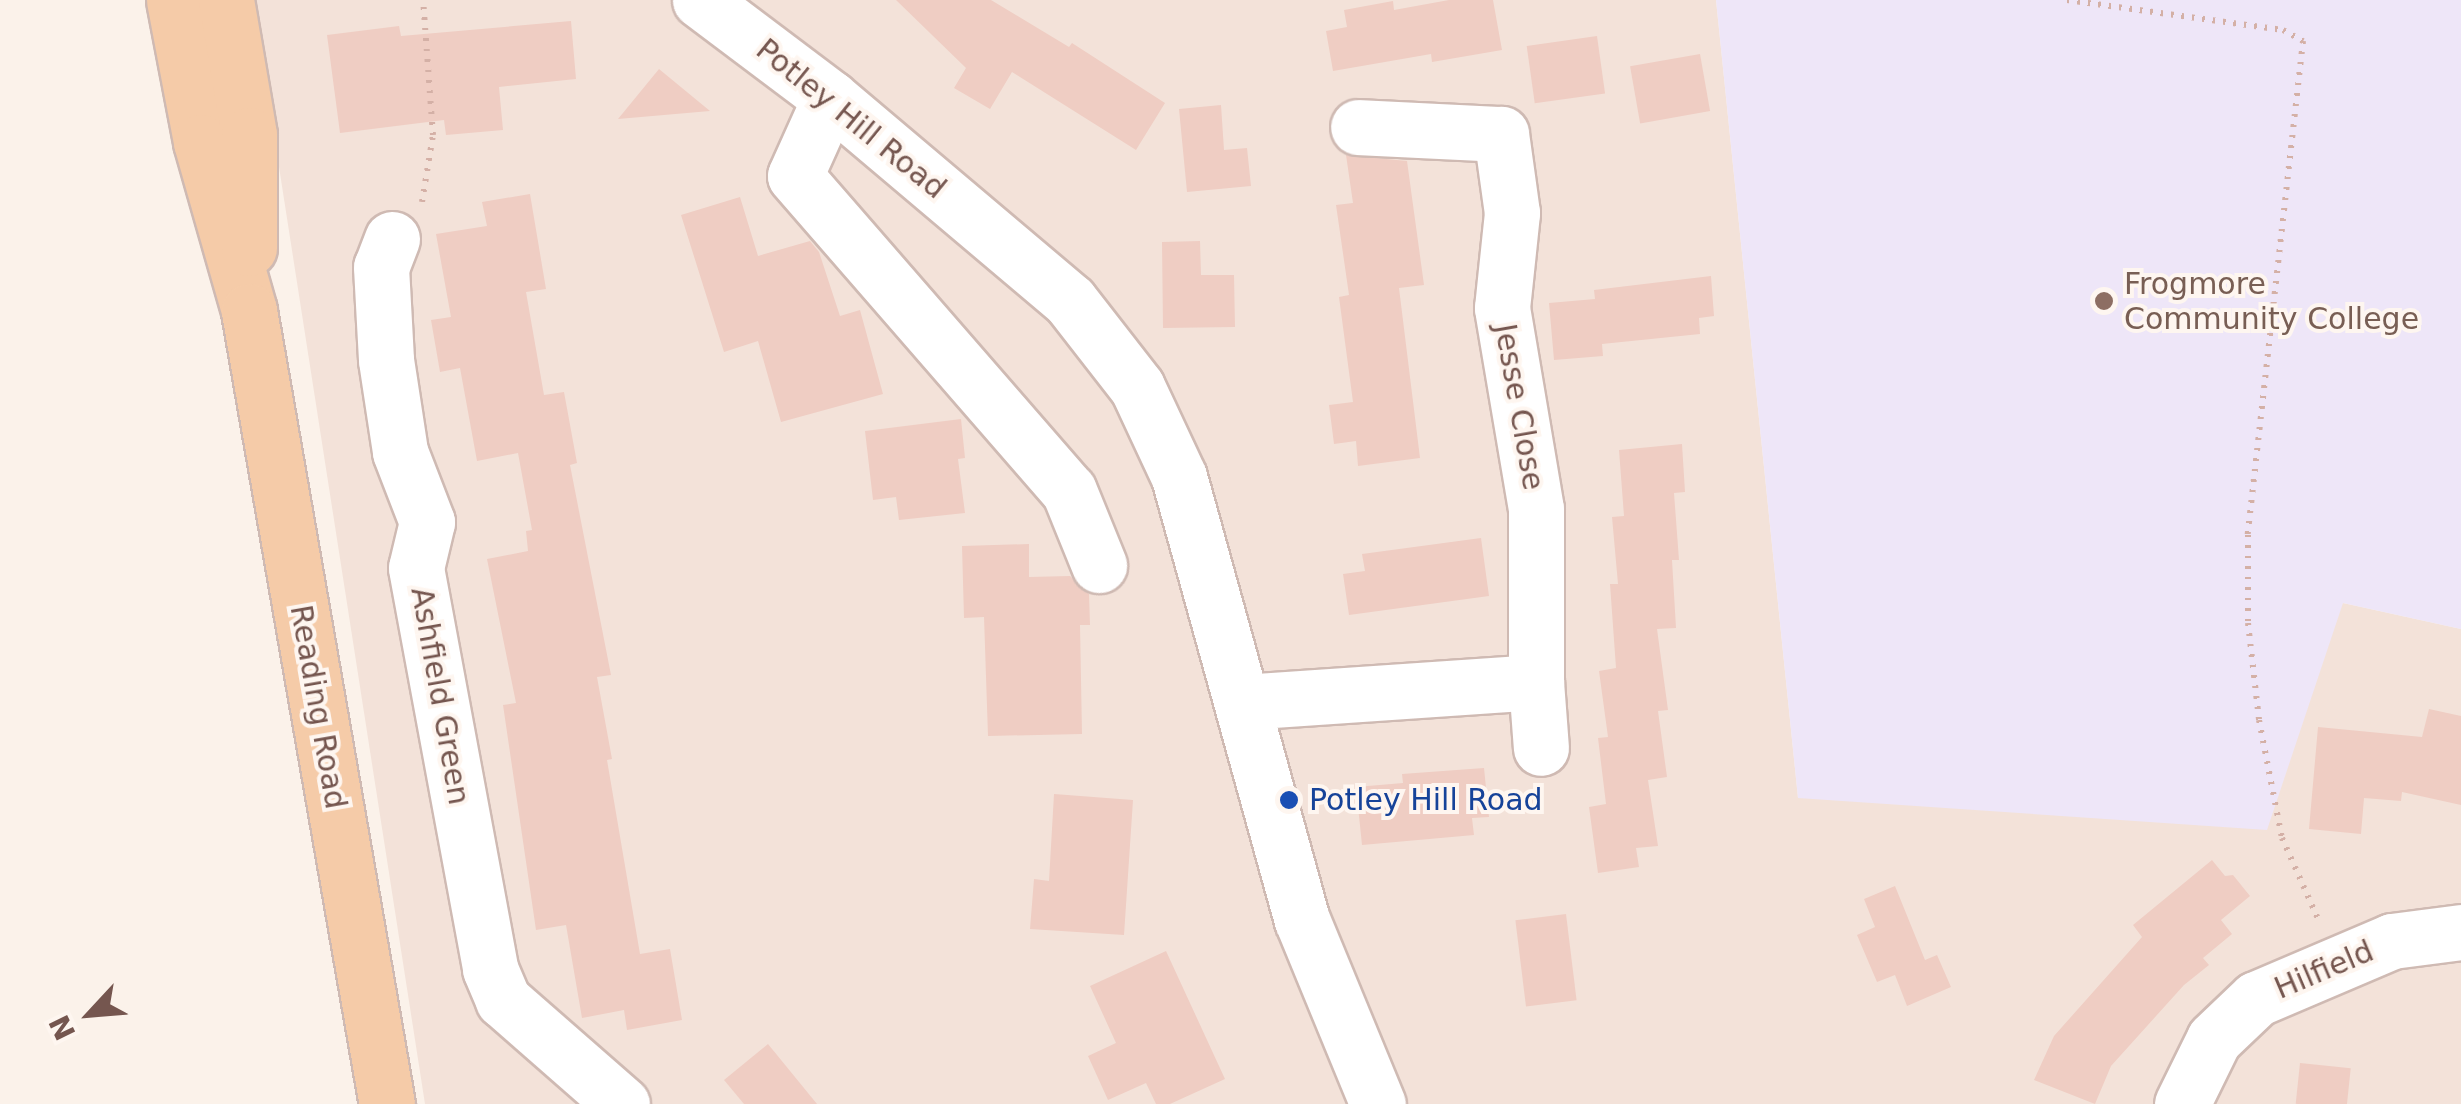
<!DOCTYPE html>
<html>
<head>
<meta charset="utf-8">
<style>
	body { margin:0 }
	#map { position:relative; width:2461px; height:1104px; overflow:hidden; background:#fbf2ea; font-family:"DejaVu Sans",sans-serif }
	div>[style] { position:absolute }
	.residential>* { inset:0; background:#f3e2d9 }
	.education>* { inset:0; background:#eee6f8 }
	.building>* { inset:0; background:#efcdc3; transform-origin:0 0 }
	.path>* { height:6px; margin-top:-3px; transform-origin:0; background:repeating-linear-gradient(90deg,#d4b0a6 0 2.5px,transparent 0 10.5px) }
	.roads { filter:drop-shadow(2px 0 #cfbab3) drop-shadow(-2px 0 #cfbab3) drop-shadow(0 2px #cfbab3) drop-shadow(0 -2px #cfbab3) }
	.minor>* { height:55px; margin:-27.5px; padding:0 27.5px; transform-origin:27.5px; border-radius:27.5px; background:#fff }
	.major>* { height:55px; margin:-27.5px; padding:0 27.5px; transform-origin:27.5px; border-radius:27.5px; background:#f5cba8 }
	.dots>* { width:28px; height:28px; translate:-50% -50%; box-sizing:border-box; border:5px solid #fef6f0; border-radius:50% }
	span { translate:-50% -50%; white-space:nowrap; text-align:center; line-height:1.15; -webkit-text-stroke:8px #fef6f0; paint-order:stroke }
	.street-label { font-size:30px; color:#75564f }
	.education-label { font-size:30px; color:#785e54 }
	.left { translate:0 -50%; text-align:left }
	.transit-label { font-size:30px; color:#164399 }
	.north { position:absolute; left:40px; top:964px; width:100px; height:100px; -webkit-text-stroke:8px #fef6f0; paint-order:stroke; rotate:244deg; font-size:28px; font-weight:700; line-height:40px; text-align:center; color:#75564f }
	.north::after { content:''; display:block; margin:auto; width:35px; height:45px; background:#75564f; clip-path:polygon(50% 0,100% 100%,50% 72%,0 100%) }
</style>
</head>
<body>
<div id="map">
	<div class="residential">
		<i style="clip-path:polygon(253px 0,1716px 0,1798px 798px,2343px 603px,2461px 629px,2461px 1104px,425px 1104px)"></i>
	</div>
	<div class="education">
		<i style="clip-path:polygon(1716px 0,2461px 0,2461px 629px,2343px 603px,2267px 830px,1798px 798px)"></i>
	</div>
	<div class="building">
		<i style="clip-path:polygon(896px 0,991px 0,1069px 47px,1072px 43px,1165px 103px,1136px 150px,1012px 72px,990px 109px,954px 88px,966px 68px)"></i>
		<i style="clip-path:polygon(1449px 0,1493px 0,1502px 50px,1432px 62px,1431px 54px,1333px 71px,1326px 31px,1347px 27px,1344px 10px,1393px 1px,1394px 10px)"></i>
		<i style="clip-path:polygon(571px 21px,576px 79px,499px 87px,503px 130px,446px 135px,444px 120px,340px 133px,327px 35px,399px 26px,401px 36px)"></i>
		<i style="left:1597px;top:36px;width:58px;height:71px;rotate:82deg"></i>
		<i style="left:1700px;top:54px;width:58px;height:71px;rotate:80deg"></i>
		<i style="clip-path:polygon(659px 69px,710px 111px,618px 119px)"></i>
		<i style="clip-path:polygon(1221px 105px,1224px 150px,1247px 148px,1251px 186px,1187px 192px,1179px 109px)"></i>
		<i style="clip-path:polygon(1346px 155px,1407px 161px,1424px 285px,1399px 288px,1420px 458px,1358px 466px,1356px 441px,1334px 444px,1329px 405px,1353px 402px,1339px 297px,1349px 295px,1336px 205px,1353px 203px)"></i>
		<i style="clip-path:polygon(530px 194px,546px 289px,526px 292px,544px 395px,564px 392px,577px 463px,570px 465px,611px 675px,597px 677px,612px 759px,607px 760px,640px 954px,670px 949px,682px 1020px,627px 1030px,624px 1010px,582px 1018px,566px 925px,536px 930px,503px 705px,516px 703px,487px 559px,528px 551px,526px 531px,532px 530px,518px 453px,477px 461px,460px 368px,440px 372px,431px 320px,451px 317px,436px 234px,487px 226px,482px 202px)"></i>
		<i style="clip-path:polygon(740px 197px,758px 256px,810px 241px,819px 252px,840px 316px,860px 310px,883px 394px,781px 422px,758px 341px,724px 352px,681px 215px)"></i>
		<i style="clip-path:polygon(1200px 241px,1201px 275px,1234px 275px,1235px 327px,1163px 328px,1162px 242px)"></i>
		<i style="clip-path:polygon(1711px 276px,1714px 316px,1699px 318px,1700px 334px,1602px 344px,1603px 356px,1554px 360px,1549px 303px,1595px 299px,1594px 290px)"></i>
		<i style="clip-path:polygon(961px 419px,965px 458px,958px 459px,965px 513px,899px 520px,896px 497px,873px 500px,865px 431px)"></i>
		<i style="clip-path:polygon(1682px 444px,1685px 492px,1674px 493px,1679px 560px,1672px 560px,1676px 628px,1657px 629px,1668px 710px,1658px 711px,1667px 777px,1648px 780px,1658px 846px,1636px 848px,1639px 867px,1598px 873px,1589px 807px,1606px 804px,1598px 738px,1608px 737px,1599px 671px,1616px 668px,1610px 584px,1618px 584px,1612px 517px,1624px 516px,1619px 450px)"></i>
		<i style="clip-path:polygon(1481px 538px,1489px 596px,1349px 615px,1343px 574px,1365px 571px,1362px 554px)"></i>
		<i style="clip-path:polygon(1029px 544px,1029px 577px,1070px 576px,1089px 594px,1090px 625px,1080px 625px,1082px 734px,988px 736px,984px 617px,964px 618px,962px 546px)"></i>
		<i style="clip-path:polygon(2429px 709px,2461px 716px,2461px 805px,2402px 792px,2401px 801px,2364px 798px,2361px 834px,2309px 829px,2318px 727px,2422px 737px)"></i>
		<i style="clip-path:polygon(1484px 768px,1489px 817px,1472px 818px,1474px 835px,1362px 845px,1356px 787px,1403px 783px,1402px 774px)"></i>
		<i style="clip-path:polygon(1054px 794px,1133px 800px,1124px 935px,1030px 929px,1034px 879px,1049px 881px)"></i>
		<i style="clip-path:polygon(2212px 860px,2225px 876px,2233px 875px,2250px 896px,2221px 920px,2232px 934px,2203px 958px,2209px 965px,2184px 985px,2111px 1066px,2095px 1104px,2034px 1080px,2054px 1036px,2142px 937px,2133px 925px)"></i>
		<i style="clip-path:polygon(1895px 886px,1925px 960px,1937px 955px,1951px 987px,1907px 1006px,1895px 975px,1877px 982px,1857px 935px,1875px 927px,1864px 899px)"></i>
		<i style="left:1566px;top:914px;width:87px;height:51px;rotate:83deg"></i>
		<i style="clip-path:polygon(1166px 951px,1225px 1079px,1170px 1104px,1156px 1104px,1146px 1083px,1108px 1100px,1088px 1056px,1116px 1043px,1090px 986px)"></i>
		<i style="clip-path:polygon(768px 1044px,817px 1104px,744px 1104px,724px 1080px)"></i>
		<i style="left:2300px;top:1063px;width:51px;height:41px;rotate:6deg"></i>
	</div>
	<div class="path">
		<i style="left:2067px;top:0;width:218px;rotate:7.9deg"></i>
		<i style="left:2283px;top:30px;width:23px;rotate:29deg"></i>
		<i style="left:2303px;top:41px;width:497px;rotate:96.4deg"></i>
		<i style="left:2248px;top:535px;width:88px;rotate:90deg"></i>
		<i style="left:2248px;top:623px;width:98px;rotate:83.5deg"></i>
		<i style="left:2259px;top:720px;width:120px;rotate:79deg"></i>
		<i style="left:2282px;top:838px;width:91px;rotate:66deg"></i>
		<i style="left:422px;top:202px;width:68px;rotate:-80.7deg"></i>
		<i style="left:433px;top:135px;width:135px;rotate:-94.2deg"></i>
	</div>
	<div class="roads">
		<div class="minor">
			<i style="left:700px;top:0;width:163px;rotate:37deg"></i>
			<i style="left:830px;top:98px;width:314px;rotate:40.2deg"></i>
			<i style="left:1070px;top:301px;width:109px;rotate:52.1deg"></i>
			<i style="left:1137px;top:387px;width:99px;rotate:65deg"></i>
			<i style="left:1179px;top:477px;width:460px;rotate:74.5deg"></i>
			<i style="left:1302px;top:920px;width:199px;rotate:67.6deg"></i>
			<i style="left:830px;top:98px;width:85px;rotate:114.2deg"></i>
			<i style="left:795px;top:176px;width:417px;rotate:49deg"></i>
			<i style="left:1069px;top:491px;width:80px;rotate:67.9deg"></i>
			<i style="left:392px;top:239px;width:30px;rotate:111deg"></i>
			<i style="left:381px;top:267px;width:93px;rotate:86.9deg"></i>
			<i style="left:386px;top:360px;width:93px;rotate:81.3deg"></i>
			<i style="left:400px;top:452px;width:75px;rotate:68.9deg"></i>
			<i style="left:427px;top:522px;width:47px;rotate:103.4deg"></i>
			<i style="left:416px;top:568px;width:408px;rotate:79.5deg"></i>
			<i style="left:490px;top:969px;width:34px;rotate:67deg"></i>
			<i style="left:503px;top:1000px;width:158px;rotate:41.2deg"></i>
			<i style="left:1536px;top:682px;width:66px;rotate:85.7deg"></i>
			<i style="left:1243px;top:702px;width:294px;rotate:-3.9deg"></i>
			<i style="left:1536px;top:682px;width:173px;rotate:-90deg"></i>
			<i style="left:1536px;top:509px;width:204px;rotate:-99.6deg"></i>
			<i style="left:1502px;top:308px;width:96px;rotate:-84deg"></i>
			<i style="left:1512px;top:213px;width:80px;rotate:-97.9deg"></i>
			<i style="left:1501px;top:134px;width:143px;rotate:-177.2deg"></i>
			<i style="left:2182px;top:1104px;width:72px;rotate:-63.8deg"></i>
			<i style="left:2214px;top:1039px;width:58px;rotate:-43.6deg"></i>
			<i style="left:2256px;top:999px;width:148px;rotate:-23.1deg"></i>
			<i style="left:2392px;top:941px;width:70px;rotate:-7.4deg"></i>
		</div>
		<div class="major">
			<i style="left:174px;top:0;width:145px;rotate:79.2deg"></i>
			<i style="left:201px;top:142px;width:176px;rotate:74.1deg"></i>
			<i style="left:249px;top:311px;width:805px;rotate:80.13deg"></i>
			<i style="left:226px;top:0;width:137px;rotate:80.3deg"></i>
			<i style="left:249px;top:135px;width:113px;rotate:90deg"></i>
		</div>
	</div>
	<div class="dots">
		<i style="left:2104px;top:301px;background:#8d6e63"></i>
		<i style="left:1289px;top:800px;background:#1a4fb4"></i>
	</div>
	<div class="street-label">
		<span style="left:851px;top:119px;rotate:39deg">Potley Hill Road</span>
		<span style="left:1519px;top:407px;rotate:80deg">Jesse Close</span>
		<span style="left:440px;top:696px;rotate:80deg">Ashfield Green</span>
		<span style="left:318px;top:707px;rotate:80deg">Reading Road</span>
		<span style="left:2324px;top:970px;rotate:-23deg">Hilfield</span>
	</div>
	<div class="education-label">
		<span class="left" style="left:2124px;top:301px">Frogmore<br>Community College</span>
	</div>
	<div class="transit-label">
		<span class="left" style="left:1309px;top:800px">Potley Hill Road</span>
	</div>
	<div class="north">N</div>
</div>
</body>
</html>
